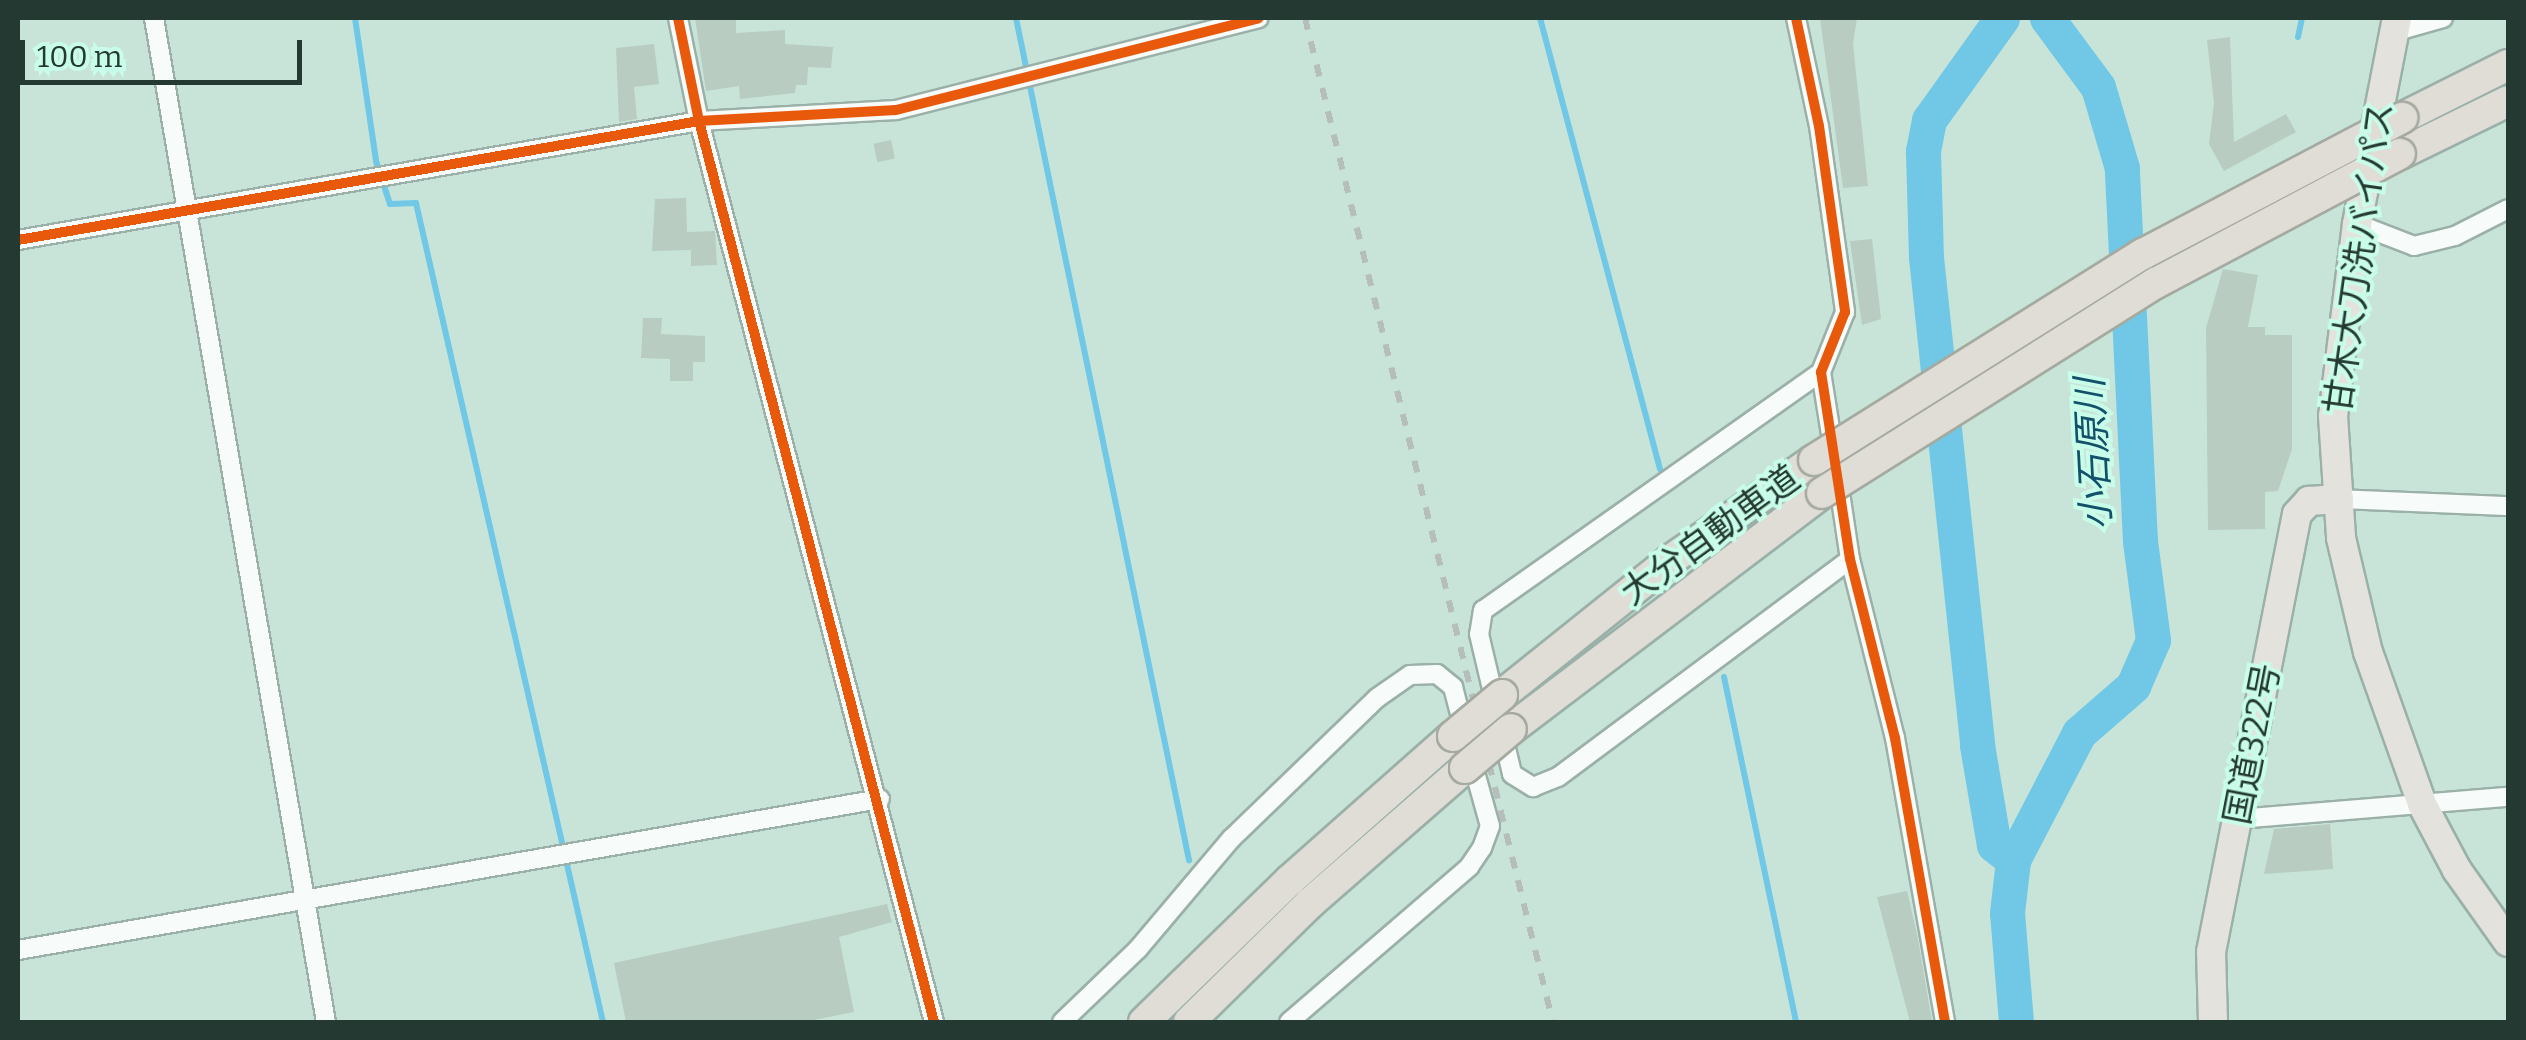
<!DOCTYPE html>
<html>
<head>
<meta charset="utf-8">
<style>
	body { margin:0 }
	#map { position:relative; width:2526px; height:1040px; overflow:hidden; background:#c8e4d9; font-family:Bitter,"Noto Sans JP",serif }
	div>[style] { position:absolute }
	.stream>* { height:6px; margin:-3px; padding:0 3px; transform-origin:3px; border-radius:3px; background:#70c8e6 }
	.river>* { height:35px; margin:-17.5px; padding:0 17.5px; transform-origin:17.5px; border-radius:17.5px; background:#70c8e6 }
	.building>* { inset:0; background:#b8ccc1; transform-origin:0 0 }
	.roads { filter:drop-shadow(2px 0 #9ab0a8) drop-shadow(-2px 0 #9ab0a8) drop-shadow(0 2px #9ab0a8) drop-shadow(0 -2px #9ab0a8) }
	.minor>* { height:18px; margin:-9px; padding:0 9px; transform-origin:9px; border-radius:9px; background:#f7fbf9 }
	.trunk>* { height:28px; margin:-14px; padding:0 14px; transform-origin:14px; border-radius:14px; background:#e4e2dd }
	.motorway>* { height:30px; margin:-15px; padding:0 15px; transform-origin:15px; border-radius:15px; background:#e0dcd6 }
	.rail>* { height:6px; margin-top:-3px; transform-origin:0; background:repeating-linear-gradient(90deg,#b6bebb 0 12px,transparent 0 24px) }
	.bridges { filter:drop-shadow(2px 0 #a4aaa0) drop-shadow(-2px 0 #a4aaa0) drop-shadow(0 2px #a4aaa0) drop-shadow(0 -2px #a4aaa0) }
	.motorway-bridge>* { height:30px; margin:-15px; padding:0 15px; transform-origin:15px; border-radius:15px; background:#e0dcd6 }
	.cycleway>* { height:10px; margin:-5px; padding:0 5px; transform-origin:5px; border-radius:5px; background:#e8590c }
	span { translate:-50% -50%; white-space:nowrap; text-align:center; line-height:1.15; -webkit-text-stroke:8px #c8fee9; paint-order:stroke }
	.street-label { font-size:35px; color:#243932 }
	.water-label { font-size:38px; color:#13516a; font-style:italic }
	.frame { position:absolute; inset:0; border:20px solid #243932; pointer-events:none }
	.scale { position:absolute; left:20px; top:40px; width:282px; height:45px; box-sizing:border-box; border:5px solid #243932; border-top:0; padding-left:12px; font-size:30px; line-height:35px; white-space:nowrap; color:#243932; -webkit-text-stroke:8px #c8fee9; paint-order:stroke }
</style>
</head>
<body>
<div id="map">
	<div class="stream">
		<i style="left:355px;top:18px;width:145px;rotate:81.6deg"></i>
		<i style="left:376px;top:161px;width:45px;rotate:72deg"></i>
		<i style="left:390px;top:204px;width:26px;rotate:-2deg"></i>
		<i style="left:416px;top:203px;width:840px;rotate:77.14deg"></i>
		<i style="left:1016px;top:18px;width:860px;rotate:78.39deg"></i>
		<i style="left:1540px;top:18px;width:467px;rotate:75.1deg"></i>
		<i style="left:2298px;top:37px;width:19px;rotate:-78deg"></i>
		<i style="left:1724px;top:677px;width:352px;rotate:78.2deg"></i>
	</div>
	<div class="river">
		<i style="left:2002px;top:18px;width:125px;rotate:125.6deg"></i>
		<i style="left:1929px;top:120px;width:32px;rotate:101deg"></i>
		<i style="left:1923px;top:151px;width:106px;rotate:88.4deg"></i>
		<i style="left:1926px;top:257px;width:491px;rotate:84deg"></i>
		<i style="left:1977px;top:745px;width:101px;rotate:80.4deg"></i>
		<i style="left:1994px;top:845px;width:24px;rotate:38deg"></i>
		<i style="left:2016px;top:1022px;width:109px;rotate:-94.7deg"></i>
		<i style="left:2007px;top:913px;width:53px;rotate:-83.5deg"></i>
		<i style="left:2013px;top:860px;width:143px;rotate:-62.5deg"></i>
		<i style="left:2079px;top:733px;width:72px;rotate:-41deg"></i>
		<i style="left:2133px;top:686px;width:50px;rotate:-66.5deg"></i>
		<i style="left:2153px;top:640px;width:100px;rotate:-97.5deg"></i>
		<i style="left:2140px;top:541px;width:373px;rotate:-92.8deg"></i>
		<i style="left:2122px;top:168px;width:84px;rotate:-106.5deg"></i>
		<i style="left:2098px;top:87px;width:86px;rotate:-126.5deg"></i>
	</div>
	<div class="building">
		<i style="clip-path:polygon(695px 18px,736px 18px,736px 33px,785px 30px,785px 44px,833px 47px,831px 68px,808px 67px,807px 85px,796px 85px,795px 93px,740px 99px,739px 86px,706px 91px)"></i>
		<i style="clip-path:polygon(1820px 18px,1857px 18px,1853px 44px,1868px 186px,1843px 188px)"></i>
		<i style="clip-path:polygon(2230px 37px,2234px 142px,2286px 114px,2296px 132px,2224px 171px,2209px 144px,2214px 103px,2207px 40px)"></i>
		<i style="clip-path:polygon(654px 44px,659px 84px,634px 87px,637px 119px,619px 122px,616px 48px)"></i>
		<i style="left:891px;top:140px;width:19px;height:18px;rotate:78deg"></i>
		<i style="clip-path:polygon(686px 198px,687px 232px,715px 231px,717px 265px,691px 266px,691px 250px,652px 251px,655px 199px)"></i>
		<i style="clip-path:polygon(1872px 239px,1881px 319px,1862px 325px,1850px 241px)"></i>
		<i style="clip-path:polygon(2223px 269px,2258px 275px,2248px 327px,2265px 327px,2265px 335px,2292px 335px,2292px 449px,2278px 491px,2265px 492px,2265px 529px,2208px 530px,2206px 328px)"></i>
		<i style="clip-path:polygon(643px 318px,662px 318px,661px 334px,705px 336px,705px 362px,693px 362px,693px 381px,670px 381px,670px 359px,641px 358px)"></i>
		<i style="clip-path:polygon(2330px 824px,2333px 869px,2264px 874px,2274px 829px)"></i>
		<i style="clip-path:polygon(1907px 891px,1918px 939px,1932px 1022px,1910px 1022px,1877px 897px)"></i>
		<i style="clip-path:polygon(887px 904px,892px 922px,839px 937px,854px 1012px,804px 1022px,626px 1022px,614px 963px)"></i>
	</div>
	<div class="roads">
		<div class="minor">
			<i style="left:154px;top:18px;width:1019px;rotate:80.28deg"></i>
			<i style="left:678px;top:18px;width:105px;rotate:78.5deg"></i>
			<i style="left:699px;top:121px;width:931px;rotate:75.38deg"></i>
			<i style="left:1796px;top:18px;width:110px;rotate:78deg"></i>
			<i style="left:1819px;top:126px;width:188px;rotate:82deg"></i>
			<i style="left:1845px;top:312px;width:65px;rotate:111.8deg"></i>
			<i style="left:1821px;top:372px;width:82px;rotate:80.9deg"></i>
			<i style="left:2394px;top:32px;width:51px;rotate:-15.9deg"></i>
			<i style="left:2357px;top:224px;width:61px;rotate:21.1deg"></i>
			<i style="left:2414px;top:246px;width:42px;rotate:-13.7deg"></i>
			<i style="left:2455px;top:236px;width:59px;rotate:-27deg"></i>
			<i style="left:18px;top:240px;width:691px;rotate:-9.91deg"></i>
			<i style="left:699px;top:121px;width:197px;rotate:-3.2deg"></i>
			<i style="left:896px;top:110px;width:374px;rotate:-14.2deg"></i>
			<i style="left:1821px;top:372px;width:413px;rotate:144.8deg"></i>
			<i style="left:1483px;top:610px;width:24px;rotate:99deg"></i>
			<i style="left:1479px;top:634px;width:144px;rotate:76.7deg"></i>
			<i style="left:1512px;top:774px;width:25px;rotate:32deg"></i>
			<i style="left:1533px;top:787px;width:27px;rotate:-22deg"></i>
			<i style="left:1558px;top:777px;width:364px;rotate:-36.7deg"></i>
			<i style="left:1838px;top:479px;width:81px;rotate:81.5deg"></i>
			<i style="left:1850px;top:559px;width:185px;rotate:75.9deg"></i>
			<i style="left:1895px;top:738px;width:288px;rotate:80deg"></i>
			<i style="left:2339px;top:499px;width:169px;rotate:2.4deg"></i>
			<i style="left:2238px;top:819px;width:271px;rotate:-4.7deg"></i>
			<i style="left:18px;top:950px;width:875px;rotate:-9.94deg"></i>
			<i style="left:1062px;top:1022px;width:105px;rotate:-43.8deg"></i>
			<i style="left:1138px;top:949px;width:144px;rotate:-49.8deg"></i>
			<i style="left:1231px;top:839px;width:203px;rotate:-44deg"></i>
			<i style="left:1377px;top:698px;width:40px;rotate:-34.9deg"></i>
			<i style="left:1410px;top:675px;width:27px;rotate:-2deg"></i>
			<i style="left:1437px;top:674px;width:21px;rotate:39deg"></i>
			<i style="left:1453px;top:687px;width:48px;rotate:75.4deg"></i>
			<i style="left:1289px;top:1022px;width:238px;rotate:-40.7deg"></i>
			<i style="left:1469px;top:867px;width:23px;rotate:-56deg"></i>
			<i style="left:1482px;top:848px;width:23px;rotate:-70deg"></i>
			<i style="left:1490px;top:826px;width:71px;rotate:-105.6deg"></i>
		</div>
		<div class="trunk">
			<i style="left:2397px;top:18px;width:210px;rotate:101deg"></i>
			<i style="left:2357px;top:224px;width:193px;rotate:97.1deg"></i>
			<i style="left:2333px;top:416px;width:122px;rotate:86.2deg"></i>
			<i style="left:2341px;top:538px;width:117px;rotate:76.7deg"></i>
			<i style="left:2368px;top:652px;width:161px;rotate:70.4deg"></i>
			<i style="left:2422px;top:804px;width:75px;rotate:62.1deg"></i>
			<i style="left:2457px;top:870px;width:88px;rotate:54.7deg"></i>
			<i style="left:2213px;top:1022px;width:70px;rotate:-91.6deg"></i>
			<i style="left:2211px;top:952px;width:446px;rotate:-78.9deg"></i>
			<i style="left:2297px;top:514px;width:18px;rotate:-47deg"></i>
			<i style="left:2309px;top:501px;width:30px;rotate:-4deg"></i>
		</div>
		<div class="motorway">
			<i style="left:2402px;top:118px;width:119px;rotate:-26.6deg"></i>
			<i style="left:2400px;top:154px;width:120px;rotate:-26.1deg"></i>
			<i style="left:1502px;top:695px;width:214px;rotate:-38.7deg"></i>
			<i style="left:1669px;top:561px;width:177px;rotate:-34.9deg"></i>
			<i style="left:1511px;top:729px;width:390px;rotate:-37.2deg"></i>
			<i style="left:1144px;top:1022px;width:204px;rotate:-44.2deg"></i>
			<i style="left:1290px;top:880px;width:217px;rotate:-41.5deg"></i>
			<i style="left:1189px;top:1022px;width:170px;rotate:-44.5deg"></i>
			<i style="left:1310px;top:903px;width:206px;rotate:-41.1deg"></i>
		</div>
	</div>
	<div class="rail">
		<i style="left:1305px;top:18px;width:1034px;rotate:76.13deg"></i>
	</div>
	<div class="bridges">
		<div class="motorway-bridge">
			<i style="left:1814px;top:460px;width:388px;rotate:-32.1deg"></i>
			<i style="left:2143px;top:254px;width:293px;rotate:-27.7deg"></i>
			<i style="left:1822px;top:493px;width:395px;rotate:-32.2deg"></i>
			<i style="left:2156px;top:283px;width:276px;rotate:-27.9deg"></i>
			<i style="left:1453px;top:736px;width:64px;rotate:-39.9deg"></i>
			<i style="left:1465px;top:768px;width:60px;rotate:-40.3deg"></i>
		</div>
	</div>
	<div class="cycleway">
		<i style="left:678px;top:18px;width:105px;rotate:78.5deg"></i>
		<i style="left:699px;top:121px;width:931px;rotate:75.38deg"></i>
		<i style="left:1796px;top:18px;width:110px;rotate:78deg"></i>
		<i style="left:1819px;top:126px;width:188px;rotate:82deg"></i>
		<i style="left:1845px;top:312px;width:65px;rotate:111.8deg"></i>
		<i style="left:1821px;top:372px;width:189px;rotate:81.2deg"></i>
		<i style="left:1850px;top:559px;width:185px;rotate:75.9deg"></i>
		<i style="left:1895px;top:738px;width:288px;rotate:80deg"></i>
		<i style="left:18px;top:240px;width:691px;rotate:-9.91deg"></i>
		<i style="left:699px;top:121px;width:197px;rotate:-3.2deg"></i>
		<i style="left:896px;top:110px;width:374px;rotate:-14.2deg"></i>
	</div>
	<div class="street-label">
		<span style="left:2359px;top:258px;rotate:-82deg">甘木大刀洗バイパス</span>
		<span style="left:1710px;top:535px;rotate:-36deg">大分自動車道</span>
		<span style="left:2252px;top:744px;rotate:-79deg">国道322号</span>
	</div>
	<div class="water-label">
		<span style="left:2094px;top:454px;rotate:-93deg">小石原川</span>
	</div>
	<div class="frame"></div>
	<div class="scale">100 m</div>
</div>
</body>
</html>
